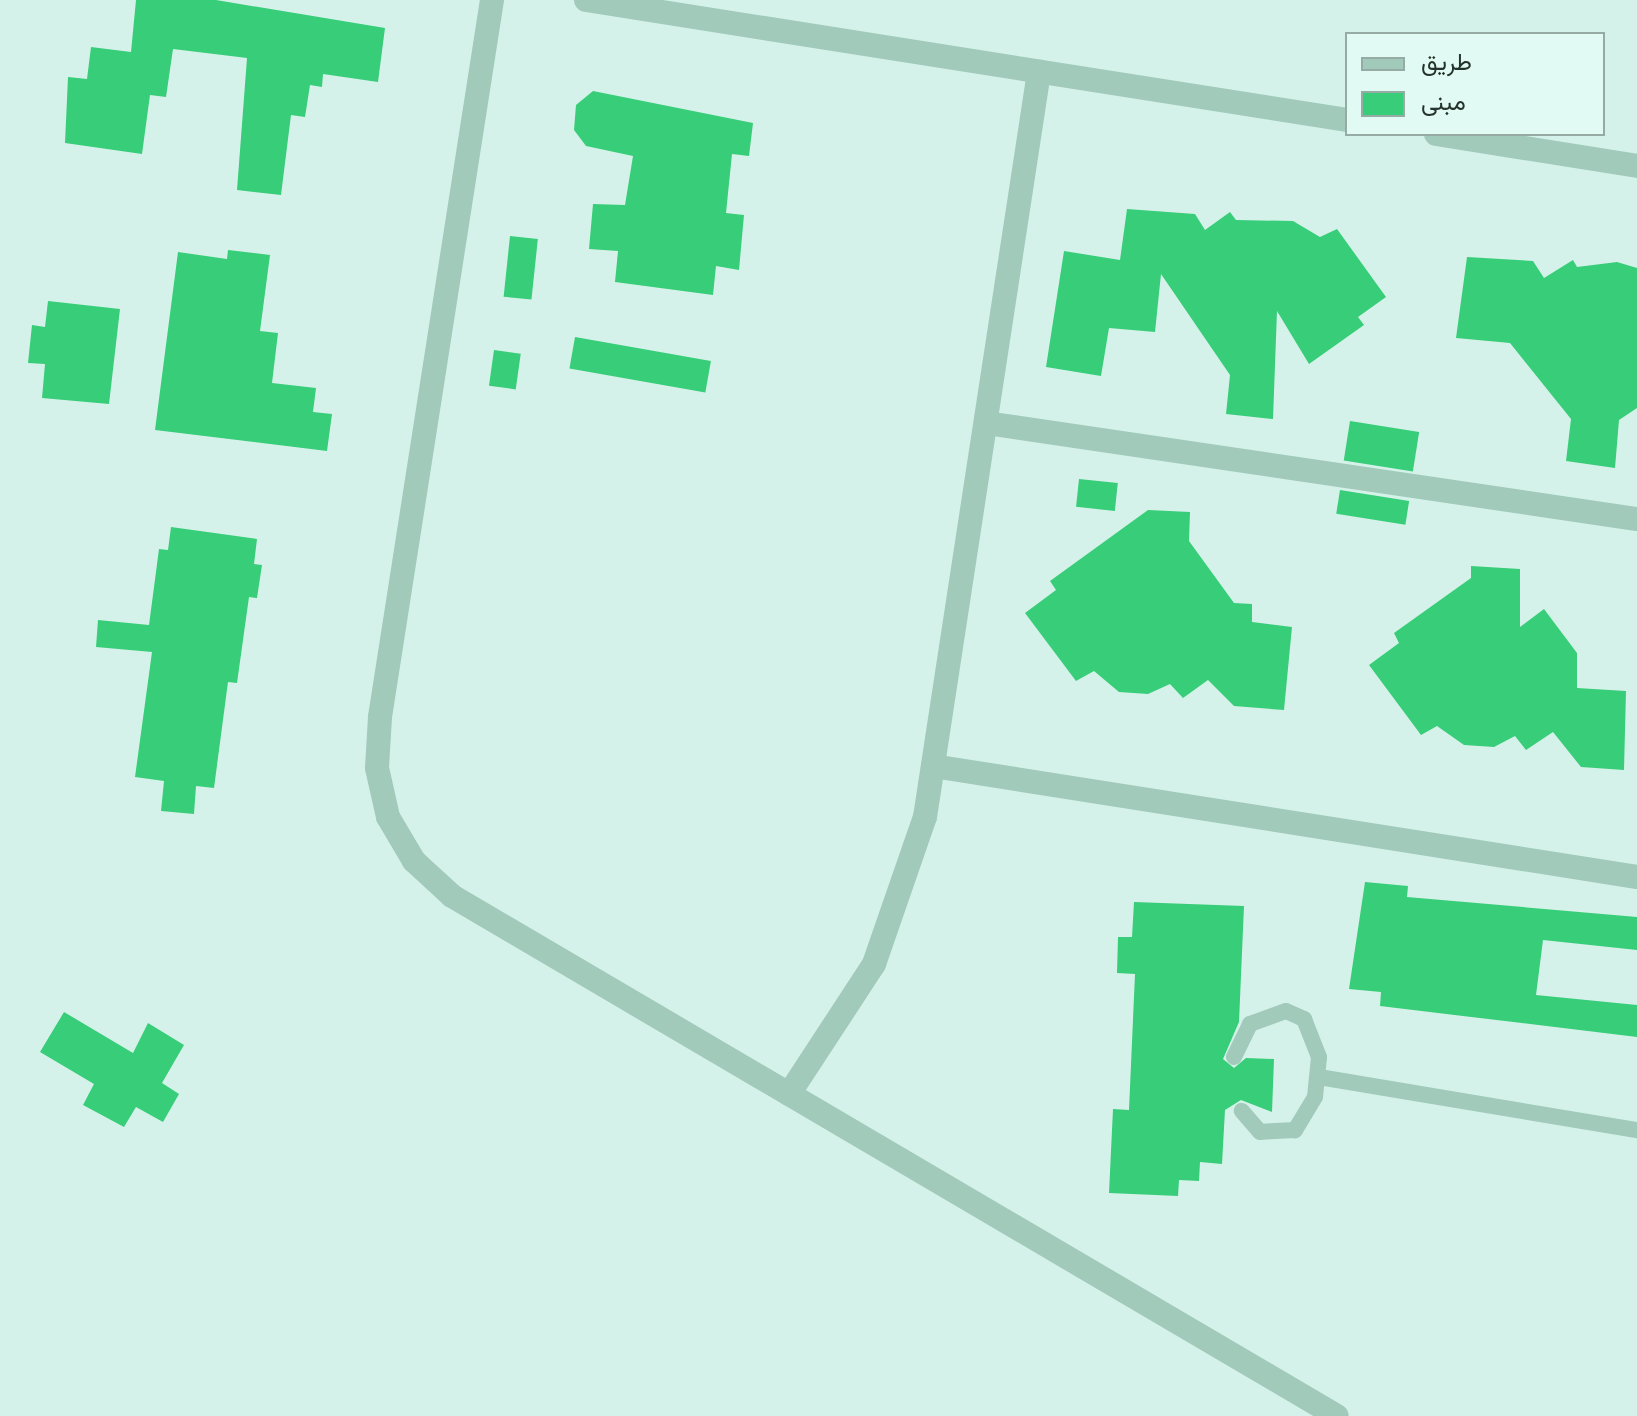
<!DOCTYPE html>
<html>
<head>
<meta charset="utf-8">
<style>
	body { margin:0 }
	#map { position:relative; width:1637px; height:1416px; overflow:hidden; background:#d5f2ea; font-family:"Varela Round",Vazirmatn,sans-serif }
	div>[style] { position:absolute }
	.building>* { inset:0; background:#38cd78; transform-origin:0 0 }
	.lane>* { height:16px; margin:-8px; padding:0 8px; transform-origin:8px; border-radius:8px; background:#a1cabb }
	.street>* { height:24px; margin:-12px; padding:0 12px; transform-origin:12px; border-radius:12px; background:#a1cabb }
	span { translate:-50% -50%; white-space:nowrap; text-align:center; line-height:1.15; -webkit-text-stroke:7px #e1faf3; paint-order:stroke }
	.legend { position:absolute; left:1345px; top:32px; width:260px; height:104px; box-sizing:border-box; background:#e1faf3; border:2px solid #95aba3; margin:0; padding:10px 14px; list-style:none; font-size:24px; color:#24342c }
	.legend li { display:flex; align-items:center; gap:16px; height:40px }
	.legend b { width:40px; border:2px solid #95aba3 }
</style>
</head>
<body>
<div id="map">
	<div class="building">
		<i style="clip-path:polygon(136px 0,216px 0,385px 28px,378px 82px,323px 74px,322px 87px,310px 85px,305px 117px,291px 115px,281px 195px,237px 190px,247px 58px,173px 49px,166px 97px,150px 95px,142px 154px,65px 143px,68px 77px,87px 79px,91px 47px,131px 52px)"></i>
		<i style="clip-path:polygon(593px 91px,753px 123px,749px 156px,732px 154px,726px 213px,744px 215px,739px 270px,716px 266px,713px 295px,615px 282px,618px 251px,589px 249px,593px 204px,625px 205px,633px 156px,586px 146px,574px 130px,576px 105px)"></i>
		<i style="clip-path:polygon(1127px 209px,1195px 214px,1205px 230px,1230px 212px,1236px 220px,1293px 221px,1320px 237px,1337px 229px,1386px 297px,1358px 317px,1364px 325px,1309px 364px,1277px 311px,1273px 419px,1226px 414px,1230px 375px,1161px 274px,1155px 332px,1109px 328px,1101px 376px,1046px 367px,1064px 251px,1120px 260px)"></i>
		<i style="left:510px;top:236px;width:28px;height:61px;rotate:6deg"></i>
		<i style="clip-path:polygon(228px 250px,270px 255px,260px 331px,278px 333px,272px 383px,316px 388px,313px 412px,332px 414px,327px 451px,155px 430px,178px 252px,227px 259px)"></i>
		<i style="clip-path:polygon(1467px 257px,1533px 261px,1544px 278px,1573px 260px,1577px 267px,1617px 262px,1637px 268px,1637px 408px,1619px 420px,1615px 468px,1566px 461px,1571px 419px,1510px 343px,1456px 338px)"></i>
		<i style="clip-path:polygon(48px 301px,120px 309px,109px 404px,42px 398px,45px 364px,28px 363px,32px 325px,45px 327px)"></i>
		<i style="left:575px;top:337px;width:138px;height:32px;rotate:10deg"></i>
		<i style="left:494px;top:350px;width:27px;height:36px;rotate:8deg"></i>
		<i style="left:1350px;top:421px;width:70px;height:40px;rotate:9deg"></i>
		<i style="left:1079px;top:479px;width:39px;height:28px;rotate:6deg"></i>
		<i style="left:1340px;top:490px;width:70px;height:24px;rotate:9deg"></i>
		<i style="clip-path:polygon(1148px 510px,1190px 512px,1189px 541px,1234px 603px,1252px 604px,1252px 622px,1292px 627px,1284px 710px,1234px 706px,1208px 680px,1183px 698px,1170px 684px,1148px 694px,1119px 692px,1094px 671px,1076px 681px,1025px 613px,1056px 590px,1050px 581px)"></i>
		<i style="clip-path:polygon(171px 527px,257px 539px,254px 564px,262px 565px,257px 598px,249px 597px,237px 683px,228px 682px,214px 788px,196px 786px,194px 814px,161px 811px,164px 781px,135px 777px,152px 652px,96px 647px,98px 620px,149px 625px,159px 549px,168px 550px)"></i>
		<i style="clip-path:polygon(1471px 566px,1520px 569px,1520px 627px,1544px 609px,1577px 653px,1577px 688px,1626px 691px,1624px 770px,1581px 767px,1553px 732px,1526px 750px,1515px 736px,1494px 747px,1464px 745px,1437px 726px,1421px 735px,1369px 665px,1399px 643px,1394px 633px,1471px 578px)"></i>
		<i style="clip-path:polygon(1365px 882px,1408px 886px,1407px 897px,1637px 917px,1637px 950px,1543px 940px,1536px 995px,1637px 1005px,1637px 1037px,1380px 1006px,1381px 992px,1349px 989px)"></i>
		<i style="clip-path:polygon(1134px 902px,1244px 906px,1239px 1022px,1223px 1059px,1234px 1068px,1246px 1058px,1274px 1059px,1272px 1112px,1241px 1100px,1225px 1110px,1222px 1164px,1200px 1162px,1199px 1181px,1179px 1180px,1178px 1196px,1109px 1193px,1113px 1109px,1129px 1110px,1135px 974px,1117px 973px,1118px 937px,1132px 937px)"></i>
		<i style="clip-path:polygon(64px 1012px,133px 1053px,148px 1023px,184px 1045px,162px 1083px,179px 1094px,163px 1122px,136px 1107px,124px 1127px,83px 1105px,94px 1084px,40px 1052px)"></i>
	</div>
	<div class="lane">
		<i style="left:1234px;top:1057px;width:37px;rotate:-64deg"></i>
		<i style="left:1250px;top:1024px;width:38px;rotate:-20deg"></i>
		<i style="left:1286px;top:1011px;width:20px;rotate:24deg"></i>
		<i style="left:1304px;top:1019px;width:41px;rotate:68.5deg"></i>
		<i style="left:1319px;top:1057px;width:40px;rotate:95.7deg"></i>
		<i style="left:1315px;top:1097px;width:39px;rotate:121deg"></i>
		<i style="left:1295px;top:1130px;width:35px;rotate:177deg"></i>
		<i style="left:1260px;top:1132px;width:28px;rotate:-131deg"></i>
		<i style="left:1319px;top:1077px;width:322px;rotate:9.5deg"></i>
	</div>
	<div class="street">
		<i style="left:492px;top:0;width:726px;rotate:98.88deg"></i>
		<i style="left:380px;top:717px;width:51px;rotate:93.4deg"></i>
		<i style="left:377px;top:768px;width:50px;rotate:77.3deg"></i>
		<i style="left:388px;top:817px;width:51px;rotate:59.4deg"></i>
		<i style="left:414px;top:861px;width:52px;rotate:42.6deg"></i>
		<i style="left:452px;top:896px;width:1026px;rotate:30.44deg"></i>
		<i style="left:586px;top:0;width:770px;rotate:8.96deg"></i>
		<i style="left:1436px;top:134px;width:204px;rotate:9deg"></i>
		<i style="left:986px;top:423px;width:658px;rotate:8.39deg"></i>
		<i style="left:933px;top:766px;width:713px;rotate:8.96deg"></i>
		<i style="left:789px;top:1094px;width:155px;rotate:-56.8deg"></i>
		<i style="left:874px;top:964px;width:156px;rotate:-70.9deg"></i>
		<i style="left:925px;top:817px;width:754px;rotate:-81.3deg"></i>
	</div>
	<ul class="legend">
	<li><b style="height:10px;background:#a1cabb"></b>طريق</li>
	<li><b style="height:22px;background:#38cd78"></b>مبنى</li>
	</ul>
</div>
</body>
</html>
